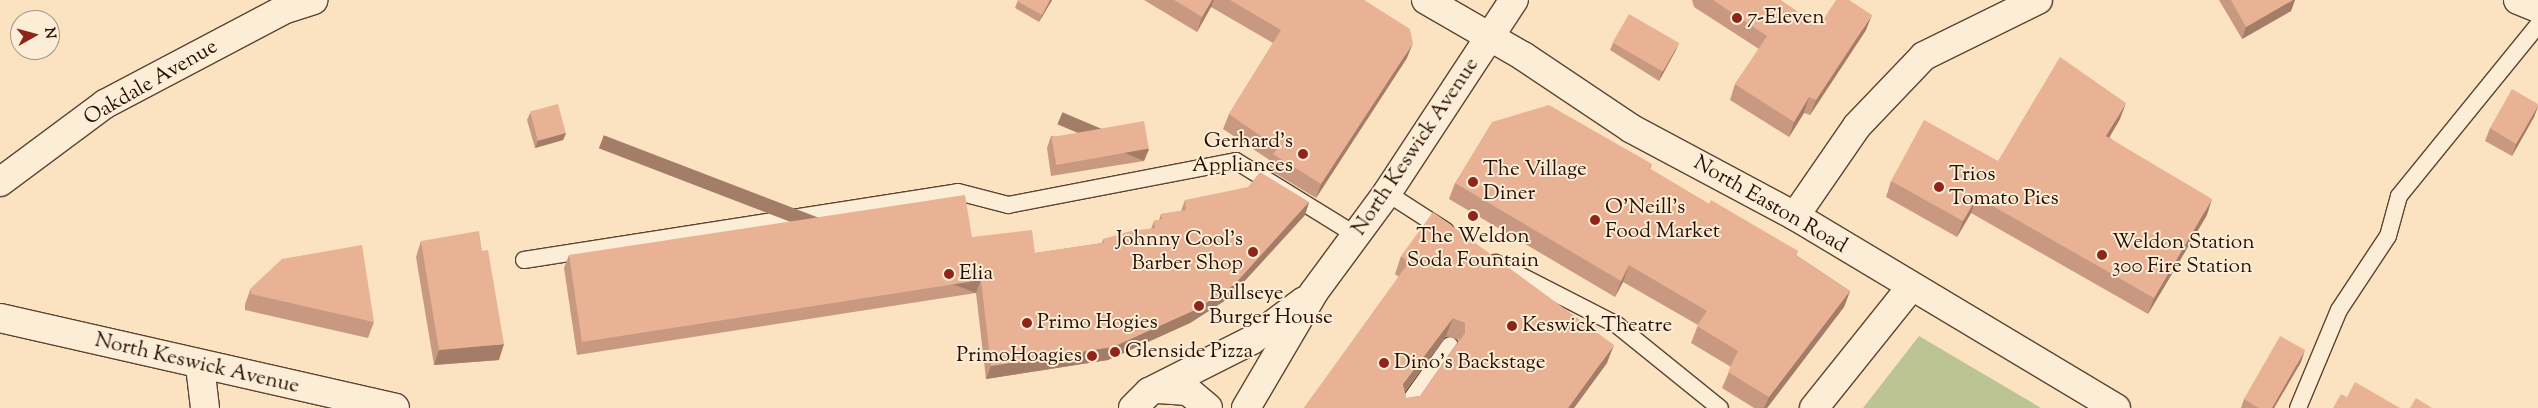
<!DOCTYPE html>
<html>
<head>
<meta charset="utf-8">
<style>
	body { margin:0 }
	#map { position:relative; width:2538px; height:408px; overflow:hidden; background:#fbe3c2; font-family:"Sorts Mill Goudy",serif }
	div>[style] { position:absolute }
	.green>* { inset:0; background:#bdc494 }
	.roads { filter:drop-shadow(1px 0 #5e4430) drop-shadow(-1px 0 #5e4430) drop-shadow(0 1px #5e4430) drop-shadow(0 -1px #5e4430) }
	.lane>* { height:16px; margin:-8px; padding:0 8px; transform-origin:8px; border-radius:8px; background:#fcedd7 }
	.street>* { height:28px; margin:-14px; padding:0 14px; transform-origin:14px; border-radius:14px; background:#fcedd7 }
	.secondary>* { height:28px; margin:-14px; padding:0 14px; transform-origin:14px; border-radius:14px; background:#fcedd7 }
	.wall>* { inset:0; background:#c89980 }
	.shaded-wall>* { inset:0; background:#a37d68; transform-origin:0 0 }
	.building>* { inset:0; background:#e9b295; transform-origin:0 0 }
	.dots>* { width:14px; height:14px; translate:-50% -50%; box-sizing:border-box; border:2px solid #fcedd7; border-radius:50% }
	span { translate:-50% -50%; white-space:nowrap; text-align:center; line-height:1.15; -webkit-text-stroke:4px #fcedd7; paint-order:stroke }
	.poi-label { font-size:21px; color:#290f00 }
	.left { translate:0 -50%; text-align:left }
	.right { translate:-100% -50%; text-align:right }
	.street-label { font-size:21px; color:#290f00 }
	.north { position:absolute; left:10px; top:10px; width:50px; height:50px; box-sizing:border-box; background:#fcedd7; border:1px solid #a89481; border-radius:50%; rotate:83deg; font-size:14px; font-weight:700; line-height:20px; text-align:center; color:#290f00 }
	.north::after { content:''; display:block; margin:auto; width:18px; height:22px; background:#8f2418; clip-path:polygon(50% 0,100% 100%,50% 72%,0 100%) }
</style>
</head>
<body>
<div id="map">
	<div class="green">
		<i style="clip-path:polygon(1919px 336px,2041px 408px,1863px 408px)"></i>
	</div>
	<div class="roads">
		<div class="lane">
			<i style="left:1387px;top:193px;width:70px;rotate:32.8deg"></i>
			<i style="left:524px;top:260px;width:439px;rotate:-8.9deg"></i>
			<i style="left:958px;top:192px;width:52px;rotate:14.6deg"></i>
			<i style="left:1008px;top:205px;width:232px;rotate:-10.9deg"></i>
			<i style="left:1236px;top:161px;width:141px;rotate:31.7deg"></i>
			<i style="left:1496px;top:263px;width:136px;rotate:27.1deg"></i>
			<i style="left:1617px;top:325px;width:132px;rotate:38.9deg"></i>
			<i style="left:1405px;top:408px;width:77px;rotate:-54.5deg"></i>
			<i style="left:2298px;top:408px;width:106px;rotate:-67.3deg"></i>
			<i style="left:2339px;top:310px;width:89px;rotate:-56.5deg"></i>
			<i style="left:2388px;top:236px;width:41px;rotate:-74.6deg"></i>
			<i style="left:2399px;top:196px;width:220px;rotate:-50.9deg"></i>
		</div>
		<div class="street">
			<i style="left:2518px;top:0;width:22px;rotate:22deg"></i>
			<i style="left:0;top:182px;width:131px;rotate:-36.6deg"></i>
			<i style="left:105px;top:104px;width:201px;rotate:-27.8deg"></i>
			<i style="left:283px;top:10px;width:32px;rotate:-18deg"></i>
			<i style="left:1795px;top:216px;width:109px;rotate:-55.4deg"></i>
			<i style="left:1857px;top:126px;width:97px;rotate:-46.3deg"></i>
			<i style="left:1924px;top:56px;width:127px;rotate:-26.2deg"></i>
			<i style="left:0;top:318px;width:405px;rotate:12.8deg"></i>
			<i style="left:200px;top:366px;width:42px;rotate:83.2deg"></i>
			<i style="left:1158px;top:389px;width:30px;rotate:4deg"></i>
			<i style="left:1188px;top:391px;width:26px;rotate:40deg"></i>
			<i style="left:1133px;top:408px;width:23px;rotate:-45deg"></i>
			<i style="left:1149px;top:392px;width:115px;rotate:-26.8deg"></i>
			<i style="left:1252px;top:340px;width:65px;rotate:-36.9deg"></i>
			<i style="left:1246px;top:408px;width:134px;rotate:-59.6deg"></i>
			<i style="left:1314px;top:292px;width:123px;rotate:-53.6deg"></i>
			<i style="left:1387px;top:193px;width:231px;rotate:-56.7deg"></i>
			<i style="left:1814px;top:408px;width:154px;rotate:-51.3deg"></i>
		</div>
		<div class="secondary">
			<i style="left:1426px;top:0;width:112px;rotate:30deg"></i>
			<i style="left:1523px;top:56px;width:131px;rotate:33.8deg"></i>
			<i style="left:1632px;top:129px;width:185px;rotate:28.1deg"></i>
			<i style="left:1795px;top:216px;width:374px;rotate:30.9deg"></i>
		</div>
	</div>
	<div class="wall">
		<i style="clip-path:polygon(1018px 0,1052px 0,1039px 22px,1015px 8px)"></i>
		<i style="clip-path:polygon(1144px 0,1364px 0,1407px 58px,1316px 198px,1268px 169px,1271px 161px,1223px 129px,1229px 114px,1273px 43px,1211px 7px,1197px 32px)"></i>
		<i style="clip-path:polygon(1692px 0,1780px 0,1819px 26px,1866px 30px,1810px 115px,1804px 113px,1789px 137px,1730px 100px,1735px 84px,1759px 49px,1694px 7px)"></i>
		<i style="clip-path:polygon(2219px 0,2295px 0,2291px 11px,2242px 39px)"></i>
		<i style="clip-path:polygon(1613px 43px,1676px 50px,1659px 81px,1610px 50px)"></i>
		<i style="clip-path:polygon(2538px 104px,2538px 107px,2534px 117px,2512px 156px,2485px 141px,2490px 128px)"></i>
		<i style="clip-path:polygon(530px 113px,566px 133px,563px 140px,535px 148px,527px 120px)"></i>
		<i style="clip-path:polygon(2120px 119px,2109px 137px,2207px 215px,2148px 314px,1971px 213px,1957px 237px,1886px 197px,1891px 181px,1998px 161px)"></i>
		<i style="clip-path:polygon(1051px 136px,1149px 149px,1144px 161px,1051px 176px,1047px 148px)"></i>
		<i style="clip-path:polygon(1652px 164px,1650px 169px,1709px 204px,1798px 251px,1796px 255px,1850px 291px,1844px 307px,1767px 408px,1754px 408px,1722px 388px,1731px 367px,1691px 343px,1698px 325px,1623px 282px,1615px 297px,1449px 199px,1455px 183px)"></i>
		<i style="clip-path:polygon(1185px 200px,1309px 202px,1305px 215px,1229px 298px,1190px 323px,1108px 360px,986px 379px,976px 293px,577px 355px,564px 268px,569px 255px,972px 237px,1035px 253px,1102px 243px,1103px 239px,1151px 229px,1154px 221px,1159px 220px,1161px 214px,1181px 211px)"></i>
		<i style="clip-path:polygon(421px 241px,499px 360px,434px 365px,416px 257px)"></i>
		<i style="clip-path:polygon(evenodd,1401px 256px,1607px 363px,1574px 408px,1304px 408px,1399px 277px,1395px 274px,1401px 256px,1446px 336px,1459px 340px,1420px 396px,1406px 398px,1405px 392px,1446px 336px)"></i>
		<i style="clip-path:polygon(251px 288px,374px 322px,368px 338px,245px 310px,245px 304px)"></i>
		<i style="clip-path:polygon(2301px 362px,2274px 408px,2241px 408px,2244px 399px)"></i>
	</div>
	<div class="shaded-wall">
		<i style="clip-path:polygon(1050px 0,1052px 0,1039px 22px,1042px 15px)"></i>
		<i style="clip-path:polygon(1212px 0,1214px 0,1211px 7px,1197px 32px,1202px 17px)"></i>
		<i style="clip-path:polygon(2293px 0,2295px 0,2291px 11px,2242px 39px,2246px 27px)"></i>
		<i style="clip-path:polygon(1872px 15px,1866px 30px,1810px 115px,1816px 100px)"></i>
		<i style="clip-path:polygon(1413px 43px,1407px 58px,1316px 198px,1321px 184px)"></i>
		<i style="clip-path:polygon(1679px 43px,1676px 50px,1659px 81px,1661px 74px)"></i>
		<i style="clip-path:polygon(1809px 97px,1804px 113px,1789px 137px,1794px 122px)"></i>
		<i style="clip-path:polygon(2126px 103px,2120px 119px,2101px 152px,2106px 136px)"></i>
		<i style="clip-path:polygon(2538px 106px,2534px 117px,2512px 156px,2516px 144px)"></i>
		<i style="clip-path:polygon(566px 133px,563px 140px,535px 148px,538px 141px)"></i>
		<i style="left:1149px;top:149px;width:13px;height:94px;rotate:113deg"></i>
		<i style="clip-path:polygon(1977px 197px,1971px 213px,1957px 237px,1963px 221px)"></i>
		<i style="clip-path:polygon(2212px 199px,2207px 215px,2148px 314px,2154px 298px)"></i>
		<i style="clip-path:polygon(1309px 202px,1305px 215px,1229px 298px,1190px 323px,1108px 360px,986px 379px,991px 366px)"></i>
		<i style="clip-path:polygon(1629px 265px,1623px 282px,1615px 297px,1621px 281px)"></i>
		<i style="left:981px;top:280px;width:14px;height:404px;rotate:111deg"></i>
		<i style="clip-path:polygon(1850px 291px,1844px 307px,1767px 408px,1764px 408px,1769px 397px)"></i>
		<i style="clip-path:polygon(1453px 318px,1446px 336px,1397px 402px,1403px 384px)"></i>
		<i style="clip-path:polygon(504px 344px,499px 360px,434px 365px,439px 350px)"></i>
		<i style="clip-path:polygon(1614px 345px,1607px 363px,1574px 408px,1568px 408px)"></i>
		<i style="clip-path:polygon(2305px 350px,2301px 362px,2274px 408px,2272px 408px)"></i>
	</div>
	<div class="building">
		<i style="clip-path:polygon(1018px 0,1050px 0,1042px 15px,1017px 1px)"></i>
		<i style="clip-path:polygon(1174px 0,1212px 0,1202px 17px)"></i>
		<i style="clip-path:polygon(1230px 0,1364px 0,1410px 29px,1413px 43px,1321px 184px,1273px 154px,1278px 148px,1229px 114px,1281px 30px)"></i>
		<i style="clip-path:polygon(1713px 0,1780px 0,1819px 26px,1836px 0,1849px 0,1872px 15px,1816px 100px,1809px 97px,1794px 122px,1735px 84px,1767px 36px)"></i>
		<i style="clip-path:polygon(2231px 0,2293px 0,2246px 27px)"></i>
		<i style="left:1629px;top:14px;width:58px;height:33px;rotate:30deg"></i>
		<i style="clip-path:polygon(2060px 57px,2126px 103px,2106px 136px,2212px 199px,2154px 298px,1977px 197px,1963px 221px,1891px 181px,1924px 120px,1998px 161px)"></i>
		<i style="clip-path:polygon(2512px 89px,2538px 104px,2538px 106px,2516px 144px,2490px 128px)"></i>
		<i style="left:558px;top:104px;width:30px;height:29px;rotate:75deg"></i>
		<i style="clip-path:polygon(1549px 105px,1652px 164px,1649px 168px,1709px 204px,1711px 200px,1798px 251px,1795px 255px,1850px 291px,1769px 397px,1728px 372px,1738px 351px,1697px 326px,1707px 311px,1629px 265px,1621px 281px,1455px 183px,1492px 122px)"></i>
		<i style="left:1144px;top:121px;width:28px;height:94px;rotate:80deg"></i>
		<i style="clip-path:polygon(1260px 172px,1309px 202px,1234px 285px,1195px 310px,1113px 347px,991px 366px,981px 280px,582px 342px,569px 255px,965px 195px,972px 237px,1032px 230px,1035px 253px,1104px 243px,1103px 239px,1131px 231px,1155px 228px,1154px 221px,1162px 219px,1161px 214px,1186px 210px,1185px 200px,1248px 187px)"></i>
		<i style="clip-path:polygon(evenodd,1433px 212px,1614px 345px,1568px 408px,1304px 408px,1409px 262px,1401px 256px,1433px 212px,1453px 318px,1465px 323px,1465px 333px,1420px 396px,1406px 398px,1403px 384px,1453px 318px)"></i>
		<i style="clip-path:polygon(479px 231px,482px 251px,488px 250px,504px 344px,439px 350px,421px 241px)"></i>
		<i style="clip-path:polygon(362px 245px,374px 322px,251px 294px,251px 288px,282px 259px)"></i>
		<i style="clip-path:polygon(2280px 336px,2305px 350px,2272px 408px,2259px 408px,2244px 399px)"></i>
		<i style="clip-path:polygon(2355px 382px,2400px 408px,2333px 408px,2341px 394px,2347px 397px)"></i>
		<i style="clip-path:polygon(2416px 398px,2432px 408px,2410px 408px)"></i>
	</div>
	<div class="dots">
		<i style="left:1737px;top:18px;background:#8f2418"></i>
		<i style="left:1303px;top:154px;background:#8f2418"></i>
		<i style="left:1473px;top:182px;background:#8f2418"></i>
		<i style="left:1939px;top:187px;background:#8f2418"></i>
		<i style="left:1473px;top:216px;background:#8f2418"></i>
		<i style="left:1595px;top:220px;background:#8f2418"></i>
		<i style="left:1253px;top:252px;background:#8f2418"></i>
		<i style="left:2102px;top:255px;background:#8f2418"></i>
		<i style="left:949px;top:274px;background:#8f2418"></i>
		<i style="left:1199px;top:306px;background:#8f2418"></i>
		<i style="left:1027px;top:323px;background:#8f2418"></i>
		<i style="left:1512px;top:326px;background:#8f2418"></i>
		<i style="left:1115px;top:352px;background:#8f2418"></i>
		<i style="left:1092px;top:356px;background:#8f2418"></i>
		<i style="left:1384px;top:363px;background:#8f2418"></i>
	</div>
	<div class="poi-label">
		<span class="left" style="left:1747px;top:18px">7-Eleven</span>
		<span class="right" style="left:1293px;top:154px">Gerhard's<br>Appliances</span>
		<span class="left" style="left:1483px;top:182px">The Village<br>Diner</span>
		<span class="left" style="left:1949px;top:187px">Trios<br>Tomato Pies</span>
		<span class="left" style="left:1605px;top:220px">O'Neill's<br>Food Market</span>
		<span style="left:1473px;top:249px">The Weldon<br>Soda Fountain</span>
		<span class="right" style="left:1243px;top:252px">Johnny Cool's<br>Barber Shop</span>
		<span class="left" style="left:2112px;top:255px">Weldon Station<br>300 Fire Station</span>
		<span class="left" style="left:959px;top:274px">Elia</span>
		<span class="left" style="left:1209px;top:306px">Bullseye<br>Burger House</span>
		<span class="left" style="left:1037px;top:323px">Primo Hogies</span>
		<span class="left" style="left:1522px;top:326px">Keswick Theatre</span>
		<span class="left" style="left:1125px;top:352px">Glenside Pizza</span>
		<span class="right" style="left:1082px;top:356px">PrimoHoagies</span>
		<span class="left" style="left:1394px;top:363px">Dino's Backstage</span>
	</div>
	<div class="street-label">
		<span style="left:151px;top:83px;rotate:-30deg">Oakdale Avenue</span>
		<span style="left:1416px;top:147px;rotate:-56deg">North Keswick Avenue</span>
		<span style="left:1770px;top:205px;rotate:30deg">North Easton Road</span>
		<span style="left:197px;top:364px;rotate:13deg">North Keswick Avenue</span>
	</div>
	<div class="north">N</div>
</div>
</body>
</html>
